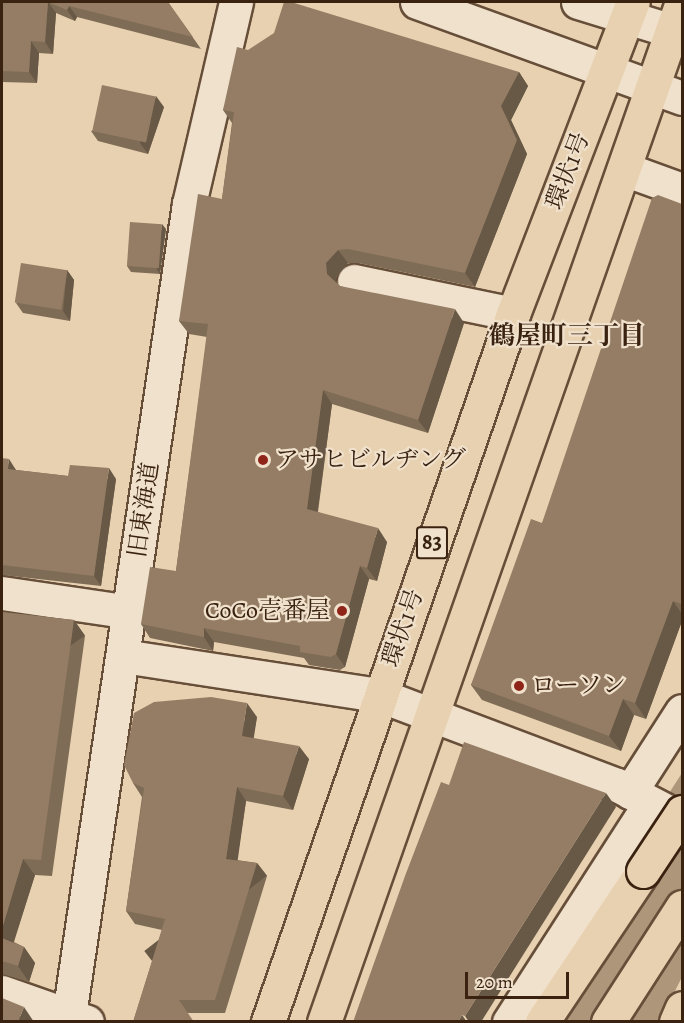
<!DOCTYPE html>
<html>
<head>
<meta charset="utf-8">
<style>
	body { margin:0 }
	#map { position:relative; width:684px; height:1023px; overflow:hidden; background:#e8d1b0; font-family:Alegreya,"Noto Serif JP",serif }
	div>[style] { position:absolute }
	.water>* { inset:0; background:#ad967a }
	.roads { filter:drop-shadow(2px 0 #664e39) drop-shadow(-2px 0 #664e39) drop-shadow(0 2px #664e39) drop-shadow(0 -2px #664e39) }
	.minor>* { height:33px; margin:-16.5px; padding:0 16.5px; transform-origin:16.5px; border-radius:16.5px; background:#f0e1cc }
	.major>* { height:33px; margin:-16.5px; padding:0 16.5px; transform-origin:16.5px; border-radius:16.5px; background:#e8d1b0 }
	.highway>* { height:33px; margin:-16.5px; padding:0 16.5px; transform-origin:16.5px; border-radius:16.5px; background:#e8d1b0 }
	.bridges { filter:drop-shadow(2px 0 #3a2211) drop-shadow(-2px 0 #3a2211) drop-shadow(0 2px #3a2211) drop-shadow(0 -2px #3a2211) }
	.highway-bridge>* { height:33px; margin:-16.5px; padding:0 16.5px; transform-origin:16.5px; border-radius:16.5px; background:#e8d1b0 }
	.wall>* { inset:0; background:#7f6c56 }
	.shaded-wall>* { inset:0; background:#685846; transform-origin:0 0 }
	.building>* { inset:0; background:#947d64; transform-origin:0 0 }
	.dots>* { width:16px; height:16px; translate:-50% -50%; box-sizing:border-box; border:3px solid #f0e1cc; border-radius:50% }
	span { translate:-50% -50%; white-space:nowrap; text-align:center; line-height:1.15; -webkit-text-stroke:4.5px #f0e1cc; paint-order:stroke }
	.shield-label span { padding:2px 4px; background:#f0e1cc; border:2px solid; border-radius:4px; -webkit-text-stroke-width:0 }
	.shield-label { font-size:22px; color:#3a2211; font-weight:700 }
	.street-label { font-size:24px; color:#3a2211 }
	.poi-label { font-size:24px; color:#3a2211 }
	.left { translate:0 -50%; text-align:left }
	.right { translate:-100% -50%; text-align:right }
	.neighbourhood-label { font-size:26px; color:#3a2211; font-weight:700 }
	.frame { position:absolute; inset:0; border:3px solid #3a2211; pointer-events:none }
	.scale { position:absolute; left:465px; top:972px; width:104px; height:27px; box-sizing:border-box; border:3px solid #3a2211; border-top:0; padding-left:8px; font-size:18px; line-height:21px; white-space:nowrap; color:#3a2211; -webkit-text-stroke:4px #f0e1cc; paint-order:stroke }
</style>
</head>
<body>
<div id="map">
	<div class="water">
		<i style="clip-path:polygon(682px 773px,682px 977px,660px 1021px,522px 1022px)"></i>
	</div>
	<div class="roads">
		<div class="minor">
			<i style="left:417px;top:2px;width:282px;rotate:19.9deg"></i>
			<i style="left:578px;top:2px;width:109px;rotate:17.1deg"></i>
			<i style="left:624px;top:169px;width:62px;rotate:19.9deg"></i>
			<i style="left:354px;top:281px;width:162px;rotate:11.7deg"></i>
			<i style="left:2px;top:593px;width:129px;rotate:8.4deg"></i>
			<i style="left:123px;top:656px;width:259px;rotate:8.7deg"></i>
			<i style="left:379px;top:695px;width:254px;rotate:20.7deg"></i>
			<i style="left:617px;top:785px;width:73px;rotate:27.6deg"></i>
			<i style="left:630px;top:792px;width:96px;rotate:-57.3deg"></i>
			<i style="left:2px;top:992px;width:90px;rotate:19.4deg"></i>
			<i style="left:68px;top:1022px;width:827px;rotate:-81.59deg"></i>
			<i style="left:189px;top:204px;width:207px;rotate:-76.9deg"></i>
			<i style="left:509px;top:1022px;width:260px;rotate:-57.2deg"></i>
		</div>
		<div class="major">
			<i style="left:268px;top:1022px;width:749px;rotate:-70.91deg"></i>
			<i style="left:513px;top:314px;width:334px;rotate:-69deg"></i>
			<i style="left:324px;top:1022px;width:1081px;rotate:-70.66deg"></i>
		</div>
		<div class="highway">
			<i style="left:542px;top:1022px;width:182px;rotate:-56.2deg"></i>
			<i style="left:608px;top:1022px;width:137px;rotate:-57.2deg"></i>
			<i style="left:676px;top:1022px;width:15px;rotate:-67deg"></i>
		</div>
	</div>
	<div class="bridges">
		<div class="highway-bridge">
			<i style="left:643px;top:871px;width:71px;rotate:-56.5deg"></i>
		</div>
	</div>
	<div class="wall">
		<i style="clip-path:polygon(2px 2px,168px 2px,201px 49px,77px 17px,75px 21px,56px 13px,53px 54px,39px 53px,37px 83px,2px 82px)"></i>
		<i style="clip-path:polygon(248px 50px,519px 72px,528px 86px,511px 120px,527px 154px,475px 287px,358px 263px,348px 263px,336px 277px,336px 282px,340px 286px,464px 323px,428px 433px,332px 404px,318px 512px,387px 542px,377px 581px,369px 579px,345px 667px,340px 670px,309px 665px,304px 658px,214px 642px,213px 651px,150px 638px,141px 624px,176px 571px,207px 337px,189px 334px,179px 321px,222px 199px,232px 123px,223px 110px)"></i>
		<i style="clip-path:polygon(164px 107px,148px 154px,98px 141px,91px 131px)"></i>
		<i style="clip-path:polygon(682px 204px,682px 621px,646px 719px,634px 715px,621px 751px,482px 700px,471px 685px)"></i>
		<i style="clip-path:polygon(166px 229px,160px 274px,131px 272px,127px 266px)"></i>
		<i style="clip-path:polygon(67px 270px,74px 280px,70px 321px,23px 313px,16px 303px)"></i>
		<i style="clip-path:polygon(2px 458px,16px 470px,68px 476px,116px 479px,101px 586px,2px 575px)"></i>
		<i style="clip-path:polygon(2px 612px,74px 620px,85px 636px,52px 876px,35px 875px,14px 942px,24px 947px,35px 963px,29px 982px,2px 974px)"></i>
		<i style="clip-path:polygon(257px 717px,253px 738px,309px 759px,293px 810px,246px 801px,237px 860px,257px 863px,267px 876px,225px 1013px,188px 1013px,133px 1022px,162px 930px,135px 924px,126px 911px,142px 797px,133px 783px)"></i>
	</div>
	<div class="shaded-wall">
		<i style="clip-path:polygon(48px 2px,56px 13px,53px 54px,45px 42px)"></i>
		<i style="clip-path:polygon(69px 6px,77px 17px,75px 21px,67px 10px)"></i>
		<i style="clip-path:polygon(31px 41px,39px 53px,37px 83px,29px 72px)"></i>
		<i style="clip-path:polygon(519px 72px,528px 86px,511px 120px,527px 154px,475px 287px,465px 273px,501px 106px)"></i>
		<i style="clip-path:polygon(156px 96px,164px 107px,148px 154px,140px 143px)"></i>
		<i style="clip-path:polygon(162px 224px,166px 229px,160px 274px,156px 268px)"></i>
		<i style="clip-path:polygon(338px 250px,348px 263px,336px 277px,336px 287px,327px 274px,326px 263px)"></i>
		<i style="clip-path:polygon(67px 270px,74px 280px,70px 321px,63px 311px)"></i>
		<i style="clip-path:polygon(455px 309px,464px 323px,428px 433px,418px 420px)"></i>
		<i style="clip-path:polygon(323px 390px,332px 404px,316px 523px,307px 509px)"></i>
		<i style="clip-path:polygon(9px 459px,16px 470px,15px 480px,8px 469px)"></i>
		<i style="clip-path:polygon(109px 468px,116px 479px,101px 586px,94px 576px)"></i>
		<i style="clip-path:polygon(378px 528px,387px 542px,377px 581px,367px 568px)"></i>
		<i style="clip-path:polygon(360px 566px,369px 579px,345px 667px,336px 654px)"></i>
		<i style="clip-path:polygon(673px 601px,682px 614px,682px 621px,646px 719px,635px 703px)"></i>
		<i style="left:74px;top:620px;width:19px;height:242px;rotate:55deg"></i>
		<i style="clip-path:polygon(204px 628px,214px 642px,213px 651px,204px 637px)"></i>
		<i style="clip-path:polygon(623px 699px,634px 715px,621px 751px,609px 736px)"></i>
		<i style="clip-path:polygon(247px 703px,257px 717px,252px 749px,242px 736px)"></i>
		<i style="clip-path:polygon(299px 746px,309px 759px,293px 810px,283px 796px)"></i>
		<i style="clip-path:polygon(237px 787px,246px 801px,236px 872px,226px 859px)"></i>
		<i style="clip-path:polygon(606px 793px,616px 807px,481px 1022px,469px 1022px,465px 1016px)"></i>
		<i style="clip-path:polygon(23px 859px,35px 875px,10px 953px,2px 940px,2px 929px)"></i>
		<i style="left:257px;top:863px;width:16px;height:143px;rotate:52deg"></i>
		<i style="clip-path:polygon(24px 947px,35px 963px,29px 982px,18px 966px)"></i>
		<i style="clip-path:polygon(24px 1007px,34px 1022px,18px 1022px)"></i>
		<i style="clip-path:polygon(462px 1015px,467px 1022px,458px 1022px)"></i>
	</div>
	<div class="building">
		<i style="clip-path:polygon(2px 2px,168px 2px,193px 37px,69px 6px,67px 10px,48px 2px,45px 42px,31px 41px,29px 72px,2px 71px)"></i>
		<i style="clip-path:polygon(284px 2px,291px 2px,519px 72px,501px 106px,517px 140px,465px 273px,348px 249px,338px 250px,326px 263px,327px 274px,340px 286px,455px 309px,418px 420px,323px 390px,307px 509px,378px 528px,367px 568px,360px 566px,336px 654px,331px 657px,300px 652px,300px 646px,204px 628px,204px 637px,141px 624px,150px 567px,176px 571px,208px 324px,179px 321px,198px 194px,222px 199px,234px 112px,223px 110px,237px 47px,248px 50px,274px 33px)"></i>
		<i style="left:102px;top:85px;width:55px;height:47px;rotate:12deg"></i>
		<i style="clip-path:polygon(658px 195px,682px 204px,682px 604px,673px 601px,635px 703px,623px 699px,609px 736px,471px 685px,531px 519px,542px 523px,652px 198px)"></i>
		<i style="left:130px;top:222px;width:32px;height:44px;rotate:4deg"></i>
		<i style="left:21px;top:263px;width:47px;height:40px;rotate:9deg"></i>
		<i style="clip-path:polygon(2px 458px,9px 459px,8px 469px,68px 476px,70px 465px,109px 468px,94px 576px,2px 565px)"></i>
		<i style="clip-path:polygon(2px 612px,74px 620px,41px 860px,23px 859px,2px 929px)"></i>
		<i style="clip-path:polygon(211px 697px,247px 703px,242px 736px,299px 746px,283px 796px,237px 787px,226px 859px,257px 863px,215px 1000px,179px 1000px,194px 1022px,133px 1022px,165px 919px,126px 911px,144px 788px,133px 783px,124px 765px,134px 713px,154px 702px)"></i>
		<i style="clip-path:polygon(464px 742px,606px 793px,465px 1016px,462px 1015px,458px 1022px,353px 1022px,405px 876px,441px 782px,449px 785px)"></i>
		<i style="clip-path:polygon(2px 938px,24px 947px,18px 966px,2px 961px)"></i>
		<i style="clip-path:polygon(2px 998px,24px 1007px,18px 1022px,2px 1022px)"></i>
	</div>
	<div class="dots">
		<i style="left:263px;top:460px;background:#8f2418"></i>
		<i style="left:342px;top:611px;background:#8f2418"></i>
		<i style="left:519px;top:686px;background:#8f2418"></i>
	</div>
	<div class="shield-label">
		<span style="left:432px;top:543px">83</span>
	</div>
	<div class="street-label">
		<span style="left:568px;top:171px;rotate:-69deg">環状1号</span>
		<span style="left:144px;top:510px;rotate:-82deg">旧東海道</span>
		<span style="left:403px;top:628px;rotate:-71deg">環状1号</span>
	</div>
	<div class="poi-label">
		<span class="left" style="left:275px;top:460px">アサヒビルヂング</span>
		<span class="right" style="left:330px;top:611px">CoCo壱番屋</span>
		<span class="left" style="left:531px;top:686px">ローソン</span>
	</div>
	<div class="neighbourhood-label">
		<span style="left:567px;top:336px">鶴屋町三丁目</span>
	</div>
	<div class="frame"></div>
	<div class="scale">20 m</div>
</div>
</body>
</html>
